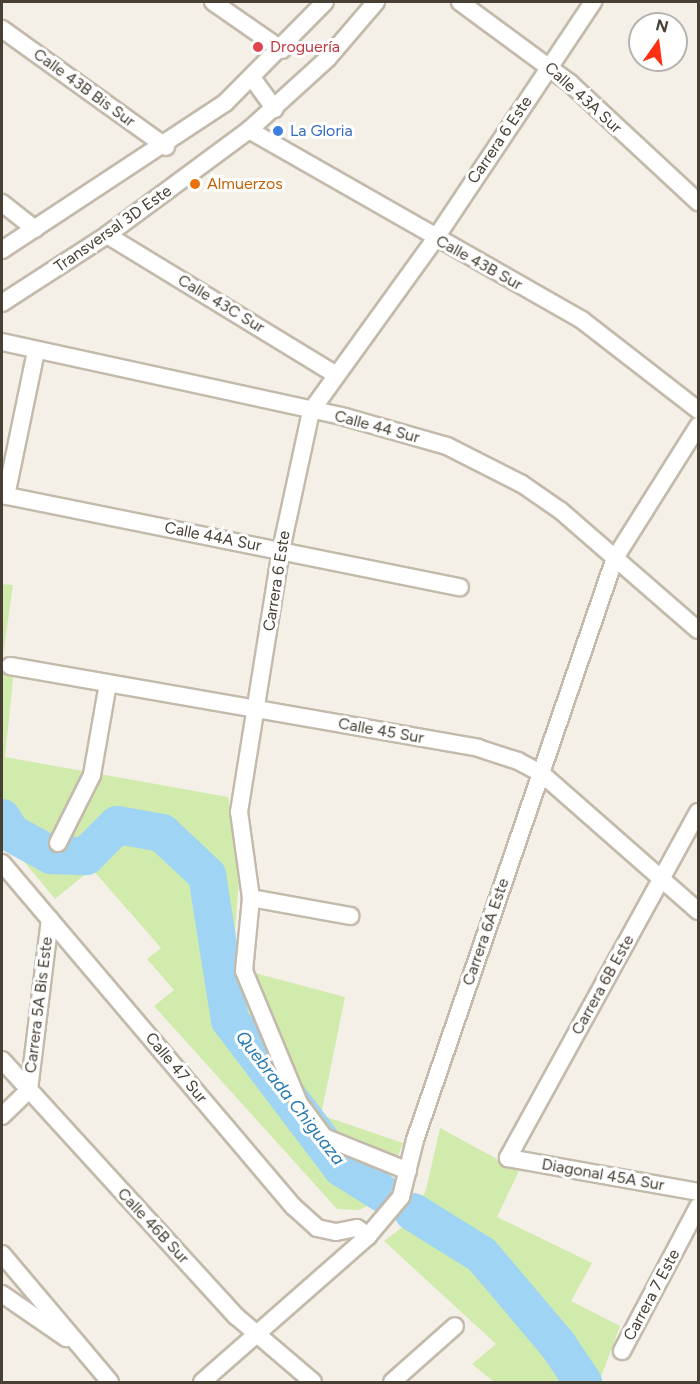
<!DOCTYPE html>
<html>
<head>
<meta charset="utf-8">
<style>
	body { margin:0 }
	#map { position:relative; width:700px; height:1384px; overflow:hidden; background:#f4f0e7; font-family:Figtree,sans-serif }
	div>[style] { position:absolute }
	.green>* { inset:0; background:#d1ebad }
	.river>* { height:38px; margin:-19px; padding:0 19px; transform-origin:19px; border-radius:19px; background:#9fd4f4 }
	.roads { filter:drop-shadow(2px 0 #c3baab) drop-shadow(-2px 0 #c3baab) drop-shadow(0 2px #c3baab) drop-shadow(0 -2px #c3baab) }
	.minor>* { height:16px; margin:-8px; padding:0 8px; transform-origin:8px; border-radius:8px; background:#fff }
	.dots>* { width:16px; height:16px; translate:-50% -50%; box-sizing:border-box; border:3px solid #fff; border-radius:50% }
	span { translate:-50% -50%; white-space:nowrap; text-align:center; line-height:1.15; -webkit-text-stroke:6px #fff; paint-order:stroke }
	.health-label { font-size:16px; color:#be3a42 }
	.left { translate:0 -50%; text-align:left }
	.street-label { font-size:16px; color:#484035 }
	.shop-label { font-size:16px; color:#366cbe }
	.food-label { font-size:16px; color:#c56008 }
	.water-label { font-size:18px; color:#277ab2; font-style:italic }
	.frame { position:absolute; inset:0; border:3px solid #484035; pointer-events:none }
	.north { position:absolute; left:628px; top:12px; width:60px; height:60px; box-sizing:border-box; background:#fff; border:2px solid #b6b3ae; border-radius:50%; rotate:14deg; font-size:16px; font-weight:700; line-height:24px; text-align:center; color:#484035 }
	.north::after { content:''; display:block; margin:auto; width:21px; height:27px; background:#ff2f13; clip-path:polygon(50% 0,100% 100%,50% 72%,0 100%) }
</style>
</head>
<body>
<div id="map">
	<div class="green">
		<i style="clip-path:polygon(2px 584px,13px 585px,2px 662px)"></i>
		<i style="clip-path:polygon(2px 667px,14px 670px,5px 757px,228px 797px,240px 869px,232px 967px,345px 997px,321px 1115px,403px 1143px,381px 1200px,359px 1210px,337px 1209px,154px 1006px,174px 990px,147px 959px,161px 948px,92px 869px,55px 899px,2px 835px)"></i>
		<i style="clip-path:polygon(440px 1128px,519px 1171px,497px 1217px,592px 1263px,571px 1301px,620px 1326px,599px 1382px,494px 1382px,472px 1364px,496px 1344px,384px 1241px,408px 1223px,426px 1190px)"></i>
	</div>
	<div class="river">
		<i style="left:2px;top:818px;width:17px;rotate:59deg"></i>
		<i style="left:11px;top:833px;width:46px;rotate:28.8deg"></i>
		<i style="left:51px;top:855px;width:35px;rotate:2deg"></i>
		<i style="left:86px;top:856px;width:44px;rotate:-45deg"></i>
		<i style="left:117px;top:825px;width:46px;rotate:10.1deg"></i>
		<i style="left:162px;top:833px;width:62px;rotate:43deg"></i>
		<i style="left:207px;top:875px;width:147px;rotate:81deg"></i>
		<i style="left:230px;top:1020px;width:186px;rotate:52.9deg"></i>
		<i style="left:342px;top:1168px;width:47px;rotate:32deg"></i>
		<i style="left:413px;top:1212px;width:81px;rotate:31.9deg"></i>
		<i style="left:482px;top:1255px;width:118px;rotate:49.8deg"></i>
		<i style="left:558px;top:1345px;width:45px;rotate:56deg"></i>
	</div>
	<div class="roads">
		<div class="minor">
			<i style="left:213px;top:2px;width:84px;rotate:34.8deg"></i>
			<i style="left:460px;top:2px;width:137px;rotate:36.4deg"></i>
			<i style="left:570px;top:83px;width:175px;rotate:42.9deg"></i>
			<i style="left:2px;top:29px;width:202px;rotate:35.7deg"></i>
			<i style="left:253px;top:79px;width:37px;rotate:54deg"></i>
			<i style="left:249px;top:130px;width:383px;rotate:29.7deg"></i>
			<i style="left:582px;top:320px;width:147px;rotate:37.8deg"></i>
			<i style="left:2px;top:203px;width:42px;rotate:38.2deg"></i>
			<i style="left:107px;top:235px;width:267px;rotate:31.4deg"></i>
			<i style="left:2px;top:250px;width:267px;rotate:-33.4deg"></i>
			<i style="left:225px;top:103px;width:142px;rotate:-45.3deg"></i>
			<i style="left:2px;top:303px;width:125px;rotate:-32.9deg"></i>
			<i style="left:107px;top:235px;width:177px;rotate:-36.5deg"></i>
			<i style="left:249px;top:130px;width:107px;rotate:-42.3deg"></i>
			<i style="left:328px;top:58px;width:74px;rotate:-49.4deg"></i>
			<i style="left:2px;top:342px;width:351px;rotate:12.3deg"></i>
			<i style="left:345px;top:417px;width:106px;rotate:15.9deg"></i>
			<i style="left:447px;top:446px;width:84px;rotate:26.9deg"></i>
			<i style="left:522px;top:484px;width:47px;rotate:34.7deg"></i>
			<i style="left:561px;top:511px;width:181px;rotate:41deg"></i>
			<i style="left:2px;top:495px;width:467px;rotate:11.4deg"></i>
			<i style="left:6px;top:496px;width:148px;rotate:-78.3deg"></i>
			<i style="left:10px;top:666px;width:475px;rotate:9.9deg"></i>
			<i style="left:478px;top:748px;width:42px;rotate:18deg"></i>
			<i style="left:518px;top:761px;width:26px;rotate:28deg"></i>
			<i style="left:541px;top:773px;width:209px;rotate:41.3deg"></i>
			<i style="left:698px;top:812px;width:395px;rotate:118.8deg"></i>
			<i style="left:508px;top:1158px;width:193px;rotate:10.1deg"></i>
			<i style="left:58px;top:843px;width:76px;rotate:-63.4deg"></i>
			<i style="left:92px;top:775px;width:93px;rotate:-80.1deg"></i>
			<i style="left:2px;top:863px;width:451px;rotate:49.7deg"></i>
			<i style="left:294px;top:1207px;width:31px;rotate:42deg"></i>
			<i style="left:317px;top:1228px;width:19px;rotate:12deg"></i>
			<i style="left:336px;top:1232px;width:21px;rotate:-11deg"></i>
			<i style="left:357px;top:1228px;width:14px;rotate:36deg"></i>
			<i style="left:251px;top:898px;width:101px;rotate:10.3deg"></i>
			<i style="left:2px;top:1060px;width:348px;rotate:47.6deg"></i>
			<i style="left:237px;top:1317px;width:100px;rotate:40.5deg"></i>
			<i style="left:2px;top:1116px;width:37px;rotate:-44deg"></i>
			<i style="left:29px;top:1090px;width:172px;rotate:-83deg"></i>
			<i style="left:408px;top:1171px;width:91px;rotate:-158deg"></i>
			<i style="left:324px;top:1137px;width:42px;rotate:-126.3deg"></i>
			<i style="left:299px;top:1103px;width:143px;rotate:-112.6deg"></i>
			<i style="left:244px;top:971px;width:73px;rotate:-84.5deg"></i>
			<i style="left:251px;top:898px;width:87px;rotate:-97.9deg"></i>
			<i style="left:239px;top:812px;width:265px;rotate:-80.9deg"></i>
			<i style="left:281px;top:550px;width:142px;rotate:-77.8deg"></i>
			<i style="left:311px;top:411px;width:212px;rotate:-54.2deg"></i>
			<i style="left:435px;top:239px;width:285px;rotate:-56.3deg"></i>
			<i style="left:2px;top:1254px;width:167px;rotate:49.8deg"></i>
			<i style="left:2px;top:1294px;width:78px;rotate:34.5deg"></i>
			<i style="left:622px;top:1351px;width:163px;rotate:-62.2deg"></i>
			<i style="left:202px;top:1382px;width:221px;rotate:-41.3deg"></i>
			<i style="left:368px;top:1236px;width:51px;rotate:-49.8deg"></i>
			<i style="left:401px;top:1197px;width:59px;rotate:-76.2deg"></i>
			<i style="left:415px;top:1140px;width:615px;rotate:-71.04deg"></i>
			<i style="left:615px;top:558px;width:156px;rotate:-57.8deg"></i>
			<i style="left:392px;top:1382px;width:84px;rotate:-41.6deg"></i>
		</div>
	</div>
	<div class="dots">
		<i style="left:258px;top:47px;background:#e0444e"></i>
		<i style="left:278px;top:131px;background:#3f7fe0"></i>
		<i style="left:195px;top:184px;background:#e8710a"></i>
	</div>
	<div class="health-label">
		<span class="left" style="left:270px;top:47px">Droguería</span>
	</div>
	<div class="street-label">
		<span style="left:84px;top:88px;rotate:36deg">Calle 43B Bis Sur</span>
		<span style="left:583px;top:98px;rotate:42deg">Calle 43A Sur</span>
		<span style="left:500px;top:140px;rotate:-56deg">Carrera 6 Este</span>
		<span style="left:113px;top:229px;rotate:-35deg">Transversal 3D Este</span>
		<span style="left:479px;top:263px;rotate:29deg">Calle 43B Sur</span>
		<span style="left:221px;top:304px;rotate:31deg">Calle 43C Sur</span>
		<span style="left:377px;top:427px;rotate:15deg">Calle 44 Sur</span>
		<span style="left:213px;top:537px;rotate:11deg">Calle 44A Sur</span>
		<span style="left:277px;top:581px;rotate:-81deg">Carrera 6 Este</span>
		<span style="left:381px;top:731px;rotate:10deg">Calle 45 Sur</span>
		<span style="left:486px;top:932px;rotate:-71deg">Carrera 6A Este</span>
		<span style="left:603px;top:985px;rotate:-61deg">Carrera 6B Este</span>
		<span style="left:39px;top:1005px;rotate:-83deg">Carrera 5A Bis Este</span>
		<span style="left:176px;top:1068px;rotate:50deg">Calle 47 Sur</span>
		<span style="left:603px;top:1175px;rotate:10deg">Diagonal 45A Sur</span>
		<span style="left:153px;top:1226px;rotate:47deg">Calle 46B Sur</span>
		<span style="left:652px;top:1295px;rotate:-62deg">Carrera 7 Este</span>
	</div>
	<div class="shop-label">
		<span class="left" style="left:290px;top:131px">La Gloria</span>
	</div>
	<div class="food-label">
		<span class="left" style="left:207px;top:184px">Almuerzos</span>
	</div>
	<div class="water-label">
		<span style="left:290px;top:1098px;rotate:52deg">Quebrada Chiguaza</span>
	</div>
	<div class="frame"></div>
	<div class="north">N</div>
</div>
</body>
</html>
